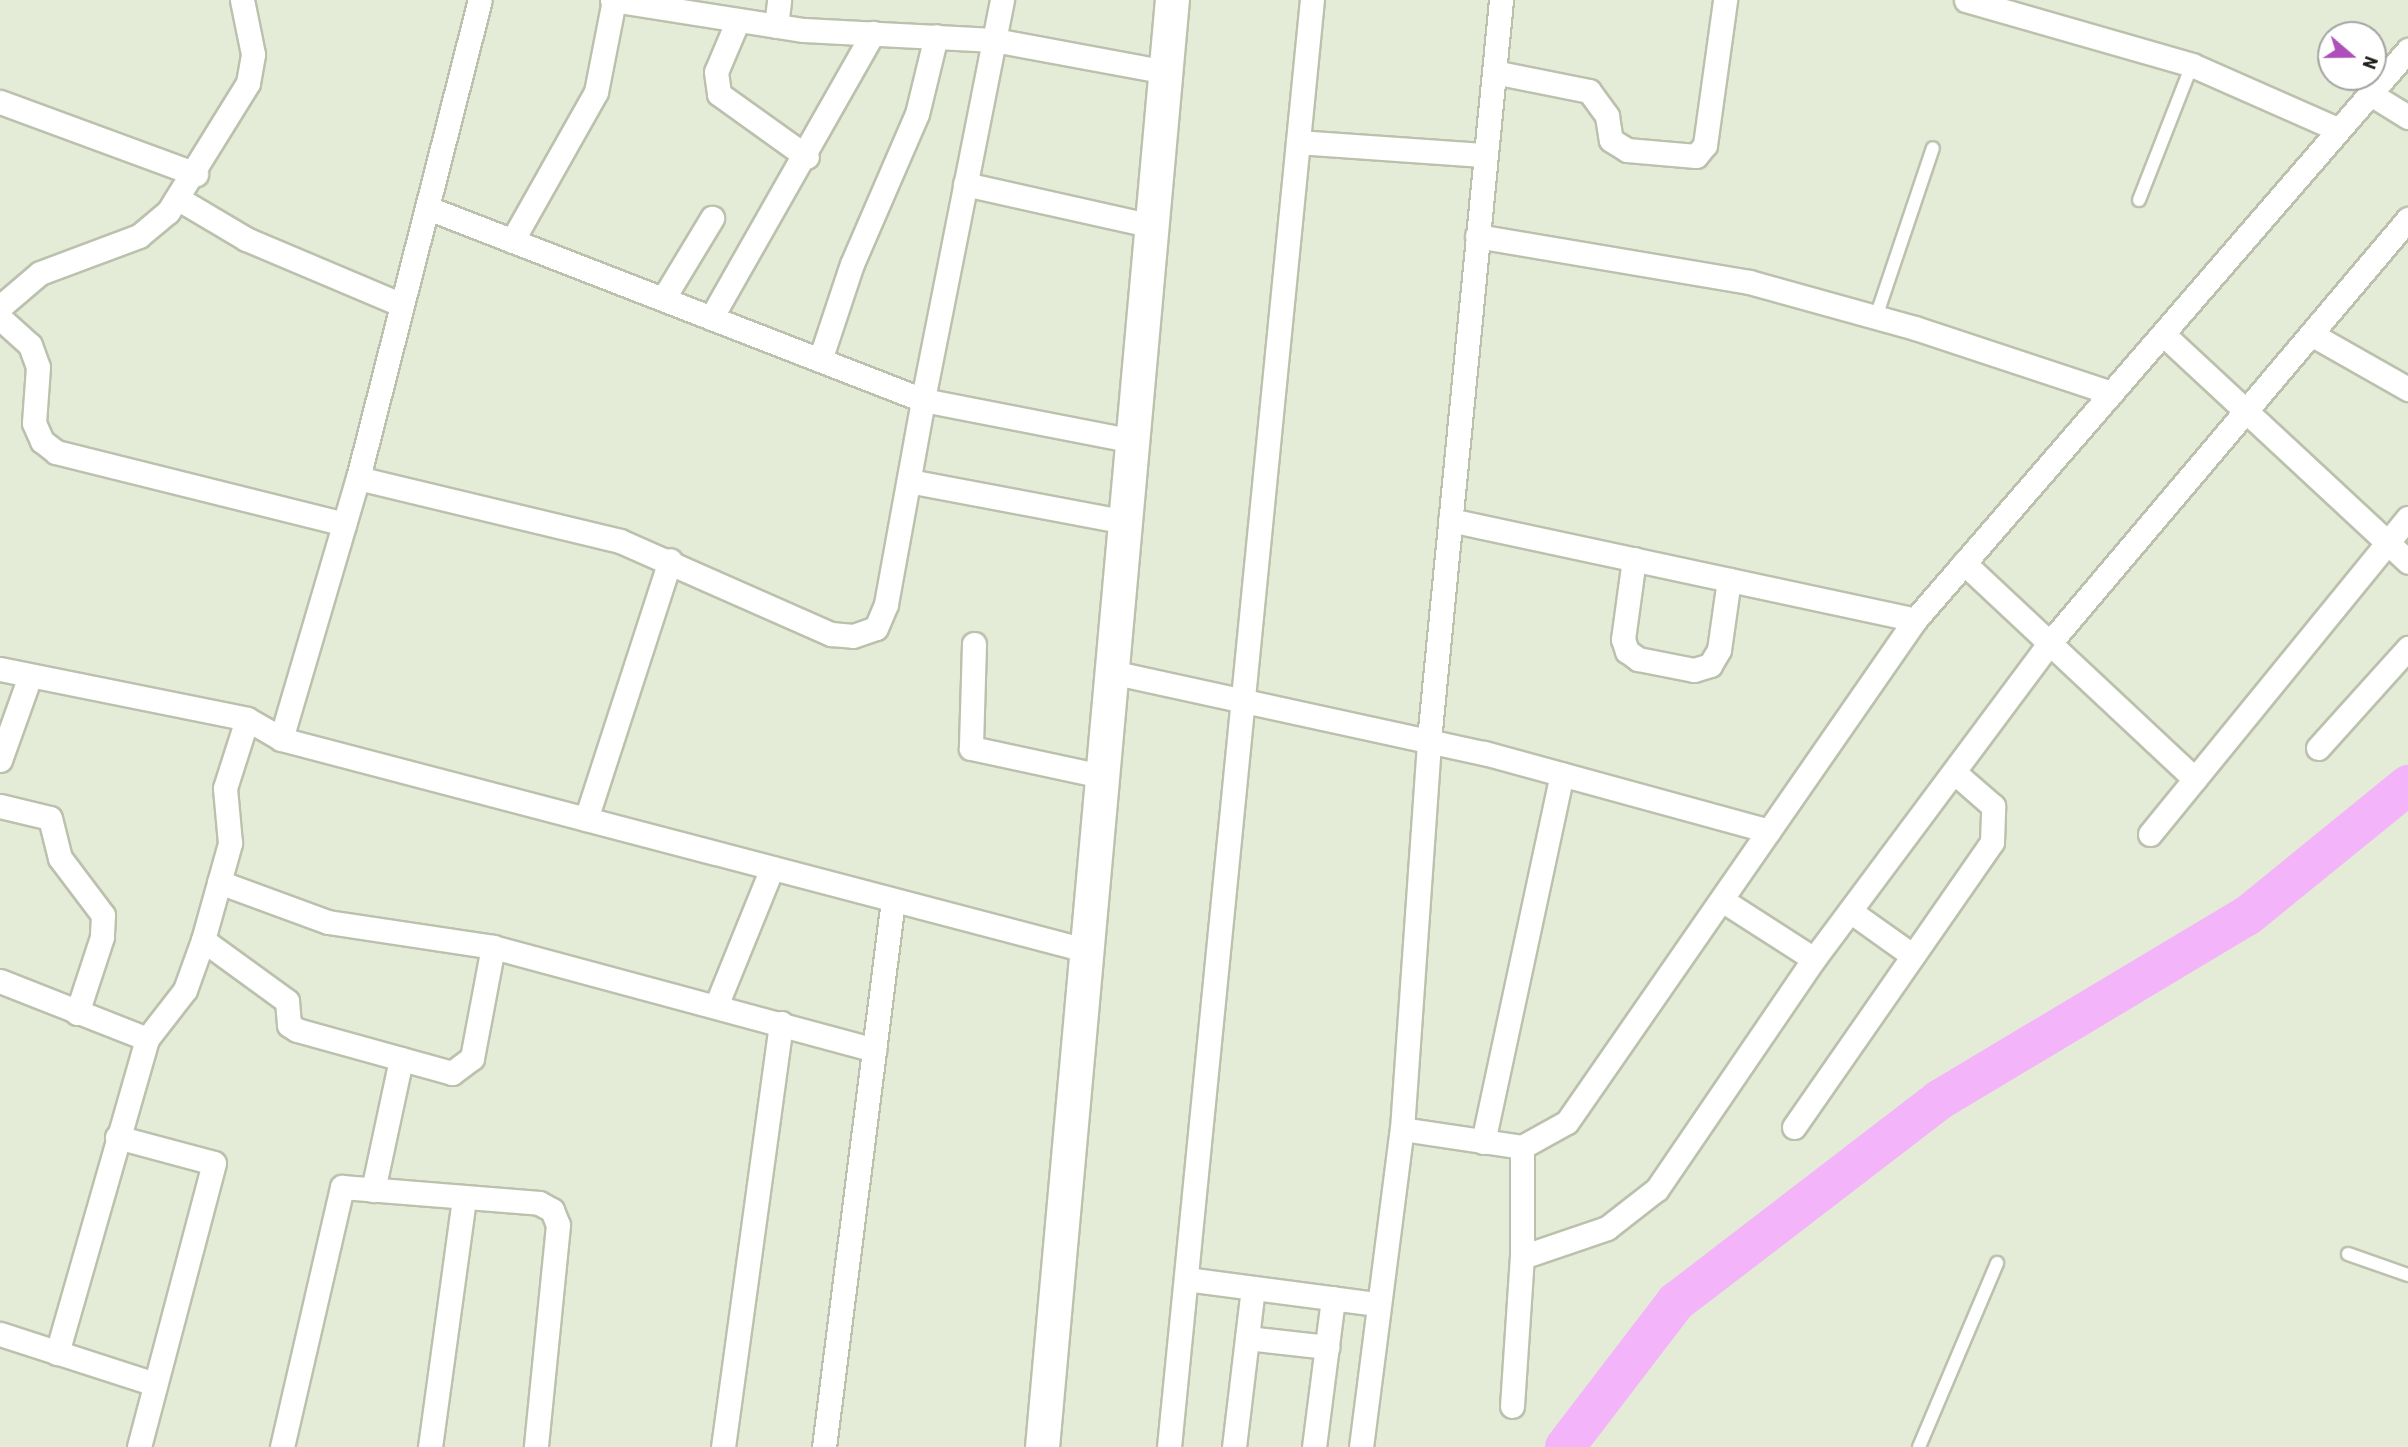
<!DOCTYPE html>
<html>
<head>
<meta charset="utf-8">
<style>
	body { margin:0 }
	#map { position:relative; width:2408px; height:1447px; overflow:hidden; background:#e4ebd7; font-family:"Roboto Condensed",sans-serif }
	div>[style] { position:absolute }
	.river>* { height:40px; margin:-20px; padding:0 20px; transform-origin:20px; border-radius:20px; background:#f3b4fa }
	.roads { filter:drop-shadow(2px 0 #bbc1ad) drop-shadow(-2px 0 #bbc1ad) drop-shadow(0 2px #bbc1ad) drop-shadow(0 -2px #bbc1ad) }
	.service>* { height:12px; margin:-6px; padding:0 6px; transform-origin:6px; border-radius:6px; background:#fff }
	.minor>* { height:23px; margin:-11.5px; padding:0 11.5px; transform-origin:11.5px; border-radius:11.5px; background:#fff }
	.secondary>* { height:33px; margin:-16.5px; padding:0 16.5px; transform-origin:16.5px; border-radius:16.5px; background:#fff }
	span { translate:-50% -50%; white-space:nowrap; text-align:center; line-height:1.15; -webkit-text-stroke:7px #fff; paint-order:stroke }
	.north { position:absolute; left:2317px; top:21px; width:70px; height:70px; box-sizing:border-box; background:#fff; border:2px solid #a3a4a1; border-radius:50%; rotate:110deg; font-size:19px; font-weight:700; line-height:28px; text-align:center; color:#191b14 }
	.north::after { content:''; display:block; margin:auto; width:24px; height:32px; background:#ae50b9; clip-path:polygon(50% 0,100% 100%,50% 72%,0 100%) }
</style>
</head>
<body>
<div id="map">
	<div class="river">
		<i style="left:1565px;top:1447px;width:183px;rotate:-52.6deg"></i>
		<i style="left:1676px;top:1302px;width:332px;rotate:-37.5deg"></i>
		<i style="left:1939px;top:1100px;width:359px;rotate:-30.9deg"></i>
		<i style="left:2247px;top:916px;width:208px;rotate:-39.1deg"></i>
	</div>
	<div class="roads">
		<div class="service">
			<i style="left:2139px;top:200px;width:145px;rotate:-68.6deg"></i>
			<i style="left:1876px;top:317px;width:178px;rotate:-71.4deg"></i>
			<i style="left:2348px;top:1254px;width:64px;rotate:19.3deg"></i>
			<i style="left:1919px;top:1447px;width:200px;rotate:-67deg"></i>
		</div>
		<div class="minor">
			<i style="left:612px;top:0;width:194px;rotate:8.9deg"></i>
			<i style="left:804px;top:30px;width:190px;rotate:3deg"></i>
			<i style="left:994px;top:40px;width:175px;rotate:10.5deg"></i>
			<i style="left:1002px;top:0;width:408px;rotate:101.2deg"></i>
			<i style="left:923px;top:400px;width:215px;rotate:11deg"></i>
			<i style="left:1966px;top:0;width:235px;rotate:16deg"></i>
			<i style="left:2192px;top:65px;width:158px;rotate:23.8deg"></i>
			<i style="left:738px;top:20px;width:56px;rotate:112.9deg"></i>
			<i style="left:716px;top:72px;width:22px;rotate:82deg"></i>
			<i style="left:719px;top:94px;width:108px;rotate:35.6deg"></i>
			<i style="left:776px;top:26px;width:26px;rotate:-83deg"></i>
			<i style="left:1494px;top:72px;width:97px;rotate:11.3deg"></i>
			<i style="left:1589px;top:91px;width:31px;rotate:54deg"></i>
			<i style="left:1607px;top:116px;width:24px;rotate:81deg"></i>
			<i style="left:1611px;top:140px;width:19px;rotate:32deg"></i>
			<i style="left:1627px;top:150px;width:69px;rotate:5deg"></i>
			<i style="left:1696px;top:156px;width:14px;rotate:-51deg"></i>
			<i style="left:1705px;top:145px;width:146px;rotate:-82.1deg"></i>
			<i style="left:2369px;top:93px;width:46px;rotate:31.6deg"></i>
			<i style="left:0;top:102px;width:209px;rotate:20.2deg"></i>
			<i style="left:1298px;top:142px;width:188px;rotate:4deg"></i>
			<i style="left:965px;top:184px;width:193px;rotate:12.6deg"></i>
			<i style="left:177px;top:198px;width:80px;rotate:30.7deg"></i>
			<i style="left:246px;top:239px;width:169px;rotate:22.9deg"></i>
			<i style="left:1477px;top:236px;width:276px;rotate:9.6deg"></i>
			<i style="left:1749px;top:282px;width:172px;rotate:15.5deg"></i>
			<i style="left:1915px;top:328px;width:207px;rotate:18.3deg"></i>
			<i style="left:512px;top:241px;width:171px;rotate:-60.6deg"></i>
			<i style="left:596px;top:92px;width:94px;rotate:-78.9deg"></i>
			<i style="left:663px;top:299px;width:95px;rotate:-58.8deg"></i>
			<i style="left:0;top:307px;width:52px;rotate:-40.4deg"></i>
			<i style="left:40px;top:273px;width:106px;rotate:-20.5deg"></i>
			<i style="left:139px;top:236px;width:38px;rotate:-40deg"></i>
			<i style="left:168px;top:212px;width:152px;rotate:-58.2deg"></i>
			<i style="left:248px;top:83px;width:29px;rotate:-80deg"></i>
			<i style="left:253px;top:54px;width:55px;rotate:-101.5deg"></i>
			<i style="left:0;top:318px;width:40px;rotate:42deg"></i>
			<i style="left:30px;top:345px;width:23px;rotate:70deg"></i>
			<i style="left:38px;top:367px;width:56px;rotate:94.1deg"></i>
			<i style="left:34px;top:423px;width:20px;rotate:66deg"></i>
			<i style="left:42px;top:441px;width:18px;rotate:38deg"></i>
			<i style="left:56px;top:452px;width:297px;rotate:14deg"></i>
			<i style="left:711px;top:318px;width:328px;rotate:-60.4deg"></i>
			<i style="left:2163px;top:334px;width:335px;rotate:42.9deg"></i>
			<i style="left:2311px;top:334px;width:112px;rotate:29.6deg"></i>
			<i style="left:820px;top:360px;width:101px;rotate:-71.6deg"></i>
			<i style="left:852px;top:264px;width:163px;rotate:-66.6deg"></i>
			<i style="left:917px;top:114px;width:80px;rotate:-76.3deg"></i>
			<i style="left:358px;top:478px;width:269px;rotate:13.5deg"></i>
			<i style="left:620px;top:541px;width:231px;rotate:23.8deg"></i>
			<i style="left:831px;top:634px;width:22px;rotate:5deg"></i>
			<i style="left:853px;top:636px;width:24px;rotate:-19deg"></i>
			<i style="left:876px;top:628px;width:26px;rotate:-67deg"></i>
			<i style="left:886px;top:604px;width:207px;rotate:-79.7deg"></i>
			<i style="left:923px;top:400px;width:531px;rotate:-158.8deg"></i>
			<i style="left:909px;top:481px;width:221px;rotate:10.7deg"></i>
			<i style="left:1450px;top:520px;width:476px;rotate:12.1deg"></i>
			<i style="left:1634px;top:559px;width:81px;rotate:97.8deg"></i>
			<i style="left:1623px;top:639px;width:13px;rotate:72deg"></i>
			<i style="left:1627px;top:651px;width:14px;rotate:36deg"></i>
			<i style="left:1638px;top:659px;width:57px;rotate:11.1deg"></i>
			<i style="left:1694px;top:670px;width:17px;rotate:-17deg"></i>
			<i style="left:1710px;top:665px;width:17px;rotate:-59deg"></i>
			<i style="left:1719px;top:650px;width:71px;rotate:-81.9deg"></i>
			<i style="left:1964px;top:563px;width:316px;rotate:43.1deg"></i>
			<i style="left:974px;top:644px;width:104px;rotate:91.7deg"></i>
			<i style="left:971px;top:748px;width:134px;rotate:12.1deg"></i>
			<i style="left:0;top:669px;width:252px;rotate:11.4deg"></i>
			<i style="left:247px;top:719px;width:39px;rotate:30deg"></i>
			<i style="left:281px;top:739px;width:831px;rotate:14.7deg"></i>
			<i style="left:1111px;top:672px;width:382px;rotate:12.3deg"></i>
			<i style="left:1484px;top:753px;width:295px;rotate:15.3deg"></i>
			<i style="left:281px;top:739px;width:272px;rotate:-73.6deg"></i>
			<i style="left:358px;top:478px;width:493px;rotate:-75.7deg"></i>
			<i style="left:2318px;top:748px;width:135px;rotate:-48deg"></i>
			<i style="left:0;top:760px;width:89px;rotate:-70.3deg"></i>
			<i style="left:0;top:806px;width:51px;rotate:13.5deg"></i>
			<i style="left:50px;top:818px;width:41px;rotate:76deg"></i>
			<i style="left:60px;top:858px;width:71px;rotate:53deg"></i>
			<i style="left:103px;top:915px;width:22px;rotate:93deg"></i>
			<i style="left:102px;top:937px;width:80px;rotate:108.2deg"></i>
			<i style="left:586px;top:819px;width:272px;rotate:-72deg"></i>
			<i style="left:2150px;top:834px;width:408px;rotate:-50.8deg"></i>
			<i style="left:219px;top:882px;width:116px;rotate:20.2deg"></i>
			<i style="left:328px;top:922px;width:167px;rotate:8.6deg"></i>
			<i style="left:493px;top:947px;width:395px;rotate:15.1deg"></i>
			<i style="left:1722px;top:900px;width:109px;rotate:32.7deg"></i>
			<i style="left:1850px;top:911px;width:77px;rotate:35.5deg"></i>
			<i style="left:203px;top:940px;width:104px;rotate:36deg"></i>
			<i style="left:287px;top:1001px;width:24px;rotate:85deg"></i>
			<i style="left:289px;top:1025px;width:9px;rotate:32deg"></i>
			<i style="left:297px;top:1030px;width:161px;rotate:15.5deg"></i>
			<i style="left:452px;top:1073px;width:25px;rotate:-37deg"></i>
			<i style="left:472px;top:1058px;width:113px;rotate:-79.3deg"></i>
			<i style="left:0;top:981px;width:158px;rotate:21.5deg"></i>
			<i style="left:716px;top:1006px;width:149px;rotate:-67.9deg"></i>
			<i style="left:1794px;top:1127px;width:347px;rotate:-55.2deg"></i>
			<i style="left:1992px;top:842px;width:36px;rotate:-88deg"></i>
			<i style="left:1993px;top:806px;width:52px;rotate:-138.9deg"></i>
			<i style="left:1402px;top:1129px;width:121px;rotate:8.5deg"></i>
			<i style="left:1522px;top:1147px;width:51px;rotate:-29.1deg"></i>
			<i style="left:1567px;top:1122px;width:611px;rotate:-55.27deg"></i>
			<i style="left:1915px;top:620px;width:754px;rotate:-49.14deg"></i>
			<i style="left:117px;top:1137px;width:100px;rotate:15deg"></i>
			<i style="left:214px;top:1163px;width:294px;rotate:104.8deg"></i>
			<i style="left:1483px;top:1142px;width:376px;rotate:-77.9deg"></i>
			<i style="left:373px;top:1190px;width:134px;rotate:-77.9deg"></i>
			<i style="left:1522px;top:1257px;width:90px;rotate:-18.8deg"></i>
			<i style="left:1607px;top:1228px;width:63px;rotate:-38deg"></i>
			<i style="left:1657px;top:1189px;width:278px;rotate:-55.7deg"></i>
			<i style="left:1814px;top:959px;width:392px;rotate:-53.3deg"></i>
			<i style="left:2048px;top:645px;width:558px;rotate:-49.8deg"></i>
			<i style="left:1186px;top:1279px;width:193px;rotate:7.5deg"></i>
			<i style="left:0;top:1334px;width:163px;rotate:17.9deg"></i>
			<i style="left:1247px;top:1338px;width:81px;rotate:6.4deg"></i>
			<i style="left:57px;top:1353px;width:327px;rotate:-74deg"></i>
			<i style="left:147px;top:1039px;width:62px;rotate:-52.2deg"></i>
			<i style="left:185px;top:990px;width:53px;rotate:-70.2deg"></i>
			<i style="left:203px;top:940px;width:101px;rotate:-74.4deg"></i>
			<i style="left:230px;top:843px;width:55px;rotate:-95.2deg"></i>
			<i style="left:225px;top:788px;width:72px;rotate:-72.3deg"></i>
			<i style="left:1512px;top:1406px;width:149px;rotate:-86.2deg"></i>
			<i style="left:1522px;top:1257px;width:110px;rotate:-90deg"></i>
			<i style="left:282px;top:1447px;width:267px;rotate:-77deg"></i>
			<i style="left:342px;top:1187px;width:198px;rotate:4.6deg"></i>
			<i style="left:539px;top:1203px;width:15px;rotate:28deg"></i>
			<i style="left:552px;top:1210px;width:16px;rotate:68deg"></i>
			<i style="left:558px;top:1225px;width:223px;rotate:95.7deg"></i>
			<i style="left:430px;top:1447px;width:249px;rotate:-82.2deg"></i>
			<i style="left:723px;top:1447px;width:428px;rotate:-82.2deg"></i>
			<i style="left:824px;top:1447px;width:551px;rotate:-82.81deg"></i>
			<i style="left:1169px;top:1447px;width:1454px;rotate:-84.36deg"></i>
			<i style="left:1234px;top:1447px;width:160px;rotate:-83.2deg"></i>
			<i style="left:1314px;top:1447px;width:150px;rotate:-82.7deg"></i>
			<i style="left:1361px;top:1447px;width:321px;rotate:-82.7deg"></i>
			<i style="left:1402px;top:1129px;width:390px;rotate:-86deg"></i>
			<i style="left:1429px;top:740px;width:743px;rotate:-84.44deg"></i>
		</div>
		<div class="secondary">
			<i style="left:1042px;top:1447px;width:1453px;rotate:-84.87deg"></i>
		</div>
	</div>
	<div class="north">N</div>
</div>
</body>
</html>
